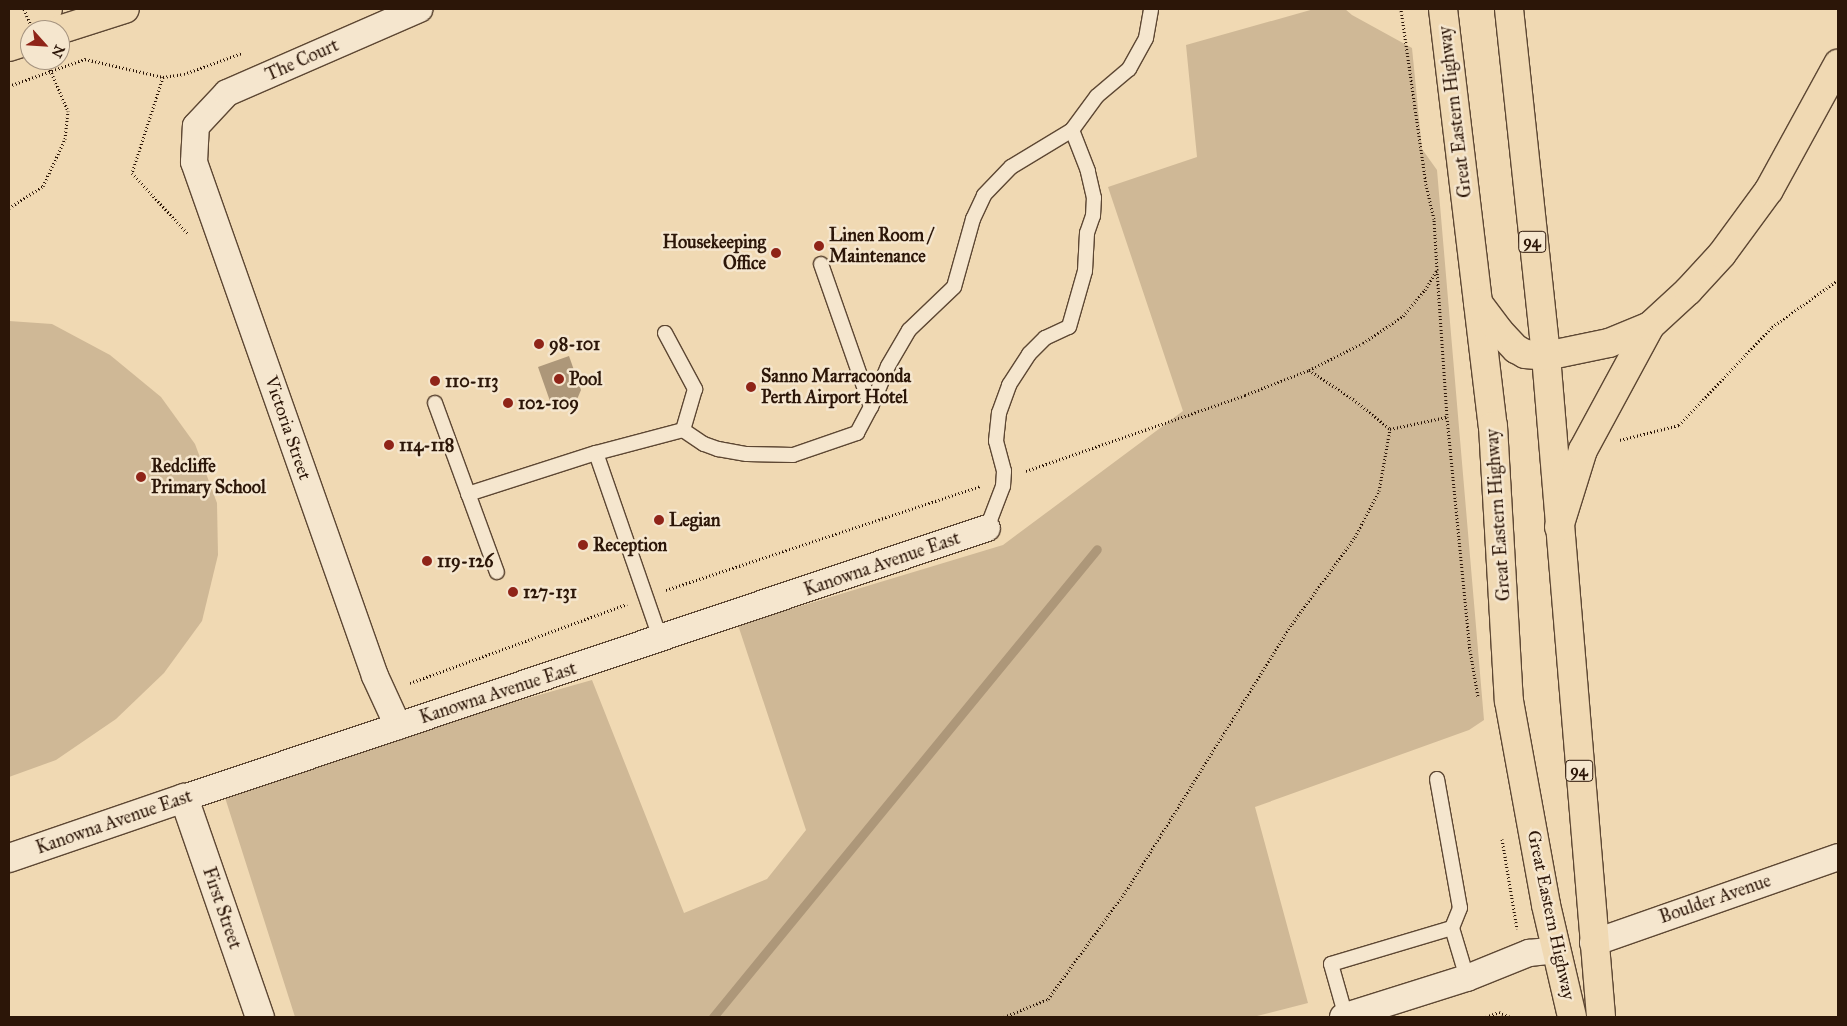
<!DOCTYPE html>
<html>
<head>
<meta charset="utf-8">
<style>
	body { margin:0 }
	#map { position:relative; width:1847px; height:1026px; overflow:hidden; background:#f0d9b3; font-family:"IM FELL Great Primer",serif }
	div>[style] { position:absolute }
	.green>* { inset:0; background:#cfb896 }
	.water>* { inset:0; background:#ad9779 }
	.stream>* { height:9px; margin:-4.5px; padding:0 4.5px; transform-origin:4.5px; border-radius:4.5px; background:#ad9779 }
	.path>* { height:3px; margin-top:-1.5px; transform-origin:0; background:repeating-linear-gradient(90deg,#2c1608 0 1px,transparent 0 3.5px) }
	.roads { filter:drop-shadow(1px 0 #5d4733) drop-shadow(-1px 0 #5d4733) drop-shadow(0 1px #5d4733) drop-shadow(0 -1px #5d4733) }
	.service>* { height:14px; margin:-7px; padding:0 7px; transform-origin:7px; border-radius:7px; background:#f5e6ce }
	.minor>* { height:26px; margin:-13px; padding:0 13px; transform-origin:13px; border-radius:13px; background:#f5e6ce }
	.tertiary>* { height:28px; margin:-14px; padding:0 14px; transform-origin:14px; border-radius:14px; background:#f5e6ce }
	.trunk>* { height:28px; margin:-14px; padding:0 14px; transform-origin:14px; border-radius:14px; background:#f0d9b3 }
	.motorway>* { height:28px; margin:-14px; padding:0 14px; transform-origin:14px; border-radius:14px; background:#f0d9b3 }
	.path-bridge>* { height:3px; margin-top:-1.5px; transform-origin:0; background:repeating-linear-gradient(90deg,#2c1608 0 1px,transparent 0 3.5px) }
	.dots>* { width:14px; height:14px; translate:-50% -50%; box-sizing:border-box; border:2px solid #f5e6ce; border-radius:50% }
	span { translate:-50% -50%; white-space:nowrap; text-align:center; line-height:1.15; -webkit-text-stroke:5px #f5e6ce; paint-order:stroke }
	.shield-label span { padding:1px 4px; background:#f5e6ce; border:1px solid; border-radius:4px; -webkit-text-stroke-width:0 }
	.shield-label { font-size:16px; color:#2c1608; font-weight:700 }
	.street-label { font-size:18px; color:#2c1608 }
	.poi-label { font-size:18px; color:#2c1608; font-weight:700 }
	.left { translate:0 -50%; text-align:left }
	.right { translate:-100% -50%; text-align:right }
	.frame { position:absolute; inset:0; border:10px solid #2c1608; pointer-events:none }
	.north { position:absolute; left:20px; top:20px; width:50px; height:50px; box-sizing:border-box; background:#f5e6ce; border:1px solid #a5937f; border-radius:50%; rotate:116deg; font-size:14px; font-weight:700; line-height:20px; text-align:center; color:#2c1608 }
	.north::after { content:''; display:block; margin:auto; width:18px; height:22px; background:#8f2418; clip-path:polygon(50% 0,100% 100%,50% 72%,0 100%) }
</style>
</head>
<body>
<div id="map">
	<div class="green">
		<i style="clip-path:polygon(1314px 9px,1345px 9px,1352px 15px,1412px 48px,1422px 149px,1437px 170px,1484px 720px,1469px 730px,1255px 807px,1308px 1003px,1253px 1017px,295px 1017px,221px 785px,592px 680px,684px 913px,767px 879px,806px 830px,738px 625px,1003px 545px,1183px 411px,1108px 187px,1197px 157px,1186px 45px)"></i>
		<i style="clip-path:polygon(9px 321px,52px 324px,110px 355px,161px 397px,195px 444px,217px 503px,218px 555px,202px 621px,164px 673px,116px 719px,56px 760px,9px 777px)"></i>
	</div>
	<div class="water">
		<i style="clip-path:polygon(569px 356px,581px 390px,575px 404px,564px 409px,551px 404px,538px 367px)"></i>
	</div>
	<div class="stream">
		<i style="left:713px;top:1017px;width:605px;rotate:-50.63deg"></i>
	</div>
	<div class="path">
		<i style="left:163px;top:77px;width:101px;rotate:107.9deg"></i>
		<i style="left:132px;top:173px;width:83px;rotate:47.4deg"></i>
		<i style="left:9px;top:86px;width:81px;rotate:-19.6deg"></i>
		<i style="left:85px;top:59px;width:80px;rotate:13deg"></i>
		<i style="left:163px;top:77px;width:21px;rotate:-8deg"></i>
		<i style="left:184px;top:74px;width:62px;rotate:-19.9deg"></i>
		<i style="left:9px;top:208px;width:40px;rotate:-32.9deg"></i>
		<i style="left:43px;top:186px;width:52px;rotate:-64.9deg"></i>
		<i style="left:65px;top:139px;width:28px;rotate:-84deg"></i>
		<i style="left:1437px;top:270px;width:147px;rotate:86.1deg"></i>
		<i style="left:1447px;top:417px;width:234px;rotate:84.4deg"></i>
		<i style="left:1470px;top:650px;width:48px;rotate:80.3deg"></i>
		<i style="left:1309px;top:370px;width:53px;rotate:33.4deg"></i>
		<i style="left:1353px;top:399px;width:48px;rotate:39deg"></i>
		<i style="left:1390px;top:429px;width:58px;rotate:-11.9deg"></i>
		<i style="left:1620px;top:440px;width:61px;rotate:-14.3deg"></i>
		<i style="left:1679px;top:425px;width:135px;rotate:-46.5deg"></i>
		<i style="left:1772px;top:327px;width:81px;rotate:-35.5deg"></i>
		<i style="left:1026px;top:471px;width:232px;rotate:-19.1deg"></i>
		<i style="left:1245px;top:395px;width:69px;rotate:-21.3deg"></i>
		<i style="left:1309px;top:370px;width:60px;rotate:-26.6deg"></i>
		<i style="left:1363px;top:343px;width:48px;rotate:-34deg"></i>
		<i style="left:1403px;top:316px;width:34px;rotate:-50deg"></i>
		<i style="left:1425px;top:290px;width:23px;rotate:-59deg"></i>
		<i style="left:1437px;top:270px;width:51px;rotate:-93.4deg"></i>
		<i style="left:1434px;top:219px;width:35px;rotate:-103deg"></i>
		<i style="left:1426px;top:185px;width:178px;rotate:-98.1deg"></i>
		<i style="left:666px;top:590px;width:331px;rotate:-18.3deg"></i>
		<i style="left:410px;top:683px;width:231px;rotate:-20deg"></i>
		<i style="left:1502px;top:839px;width:91px;rotate:80.5deg"></i>
		<i style="left:1004px;top:1017px;width:48px;rotate:-22.2deg"></i>
		<i style="left:1048px;top:999px;width:137px;rotate:-54.2deg"></i>
		<i style="left:1128px;top:888px;width:311px;rotate:-58.2deg"></i>
		<i style="left:1292px;top:624px;width:107px;rotate:-54.1deg"></i>
		<i style="left:1355px;top:537px;width:52px;rotate:-62.4deg"></i>
		<i style="left:1379px;top:491px;width:63px;rotate:-79.9deg"></i>
		<i style="left:1486px;top:1017px;width:14px;rotate:-21deg"></i>
		<i style="left:1499px;top:1012px;width:12px;rotate:24deg"></i>
	</div>
	<div class="roads">
		<div class="service">
			<i style="left:821px;top:264px;width:151px;rotate:70.7deg"></i>
			<i style="left:665px;top:333px;width:64px;rotate:61.8deg"></i>
			<i style="left:695px;top:389px;width:43px;rotate:106.3deg"></i>
			<i style="left:435px;top:403px;width:180px;rotate:69.9deg"></i>
			<i style="left:596px;top:453px;width:196px;rotate:70.9deg"></i>
			<i style="left:468px;top:494px;width:134px;rotate:-17.8deg"></i>
			<i style="left:596px;top:453px;width:90px;rotate:-14.8deg"></i>
			<i style="left:683px;top:430px;width:25px;rotate:34deg"></i>
			<i style="left:704px;top:444px;width:15px;rotate:20deg"></i>
			<i style="left:718px;top:449px;width:29px;rotate:10deg"></i>
			<i style="left:747px;top:454px;width:46px;rotate:1.2deg"></i>
			<i style="left:793px;top:455px;width:68px;rotate:-19deg"></i>
			<i style="left:857px;top:433px;width:30px;rotate:-62deg"></i>
			<i style="left:871px;top:407px;width:44px;rotate:-67.5deg"></i>
			<i style="left:888px;top:366px;width:42px;rotate:-59.7deg"></i>
			<i style="left:909px;top:330px;width:62px;rotate:-43.7deg"></i>
			<i style="left:954px;top:287px;width:71px;rotate:-74.4deg"></i>
			<i style="left:973px;top:219px;width:26px;rotate:-65deg"></i>
			<i style="left:984px;top:195px;width:39px;rotate:-46deg"></i>
			<i style="left:1011px;top:167px;width:71px;rotate:-31.2deg"></i>
			<i style="left:1072px;top:130px;width:42px;rotate:-53.7deg"></i>
			<i style="left:1097px;top:96px;width:42px;rotate:-40.2deg"></i>
			<i style="left:1129px;top:69px;width:35px;rotate:-61deg"></i>
			<i style="left:1146px;top:38px;width:29px;rotate:-80deg"></i>
			<i style="left:987px;top:528px;width:45px;rotate:-69.1deg"></i>
			<i style="left:1003px;top:486px;width:15px;rotate:-86deg"></i>
			<i style="left:1004px;top:471px;width:31px;rotate:-105deg"></i>
			<i style="left:996px;top:441px;width:28px;rotate:-84deg"></i>
			<i style="left:999px;top:413px;width:30px;rotate:-70deg"></i>
			<i style="left:1009px;top:385px;width:37px;rotate:-57deg"></i>
			<i style="left:1029px;top:354px;width:23px;rotate:-45deg"></i>
			<i style="left:1045px;top:338px;width:26px;rotate:-25deg"></i>
			<i style="left:1069px;top:327px;width:58px;rotate:-74.1deg"></i>
			<i style="left:1085px;top:271px;width:38px;rotate:-87deg"></i>
			<i style="left:1087px;top:233px;width:18px;rotate:-71deg"></i>
			<i style="left:1093px;top:216px;width:18px;rotate:-87deg"></i>
			<i style="left:1094px;top:198px;width:28px;rotate:-103deg"></i>
			<i style="left:1088px;top:171px;width:44px;rotate:-111.3deg"></i>
			<i style="left:1437px;top:779px;width:131px;rotate:79.9deg"></i>
			<i style="left:1460px;top:908px;width:22px;rotate:112deg"></i>
			<i style="left:1452px;top:928px;width:52px;rotate:73.3deg"></i>
			<i style="left:1346px;top:1017px;width:55px;rotate:-105.8deg"></i>
			<i style="left:1331px;top:964px;width:126px;rotate:-16.6deg"></i>
		</div>
		<div class="minor">
			<i style="left:398px;top:726px;width:55px;rotate:-114.7deg"></i>
			<i style="left:375px;top:676px;width:545px;rotate:-109.4deg"></i>
			<i style="left:194px;top:162px;width:36px;rotate:-87deg"></i>
			<i style="left:196px;top:126px;width:45px;rotate:-46.8deg"></i>
			<i style="left:227px;top:93px;width:210px;rotate:-23.6deg"></i>
			<i style="left:184px;top:798px;width:847px;rotate:-18.58deg"></i>
			<i style="left:1593px;top:943px;width:260px;rotate:-19.3deg"></i>
			<i style="left:1343px;top:1017px;width:130px;rotate:-17.5deg"></i>
			<i style="left:1467px;top:978px;width:67px;rotate:-22deg"></i>
			<i style="left:1529px;top:953px;width:28px;rotate:-6deg"></i>
		</div>
		<div class="tertiary">
			<i style="left:9px;top:858px;width:185px;rotate:-18.9deg"></i>
			<i style="left:184px;top:798px;width:232px;rotate:70.9deg"></i>
		</div>
		<div class="trunk">
			<i style="left:1443px;top:9px;width:420px;rotate:83.2deg"></i>
			<i style="left:1493px;top:426px;width:275px;rotate:86.7deg"></i>
			<i style="left:1509px;top:701px;width:207px;rotate:79.7deg"></i>
			<i style="left:1546px;top:905px;width:115px;rotate:76.9deg"></i>
			<i style="left:1509px;top:9px;width:349px;rotate:83.9deg"></i>
			<i style="left:1546px;top:356px;width:663px;rotate:85.24deg"></i>
			<i style="left:1478px;top:303px;width:35px;rotate:53deg"></i>
			<i style="left:1499px;top:331px;width:25px;rotate:47deg"></i>
			<i style="left:1516px;top:349px;width:10px;rotate:29deg"></i>
			<i style="left:1525px;top:354px;width:21px;rotate:5deg"></i>
		</div>
		<div class="motorway">
			<i style="left:9px;top:25px;width:42px;rotate:-22.3deg"></i>
			<i style="left:59px;top:30px;width:69px;rotate:-17.7deg"></i>
			<i style="left:9px;top:47px;width:22px;rotate:-18deg"></i>
			<i style="left:1546px;top:356px;width:64px;rotate:-11.7deg"></i>
			<i style="left:1609px;top:343px;width:44px;rotate:-22.5deg"></i>
			<i style="left:1559px;top:527px;width:81px;rotate:-72.7deg"></i>
			<i style="left:1583px;top:450px;width:141px;rotate:-61.6deg"></i>
			<i style="left:1650px;top:326px;width:52px;rotate:-42.6deg"></i>
			<i style="left:1688px;top:291px;width:50px;rotate:-47.4deg"></i>
			<i style="left:1722px;top:254px;width:79px;rotate:-53.7deg"></i>
			<i style="left:1769px;top:190px;width:144px;rotate:-61.3deg"></i>
		</div>
	</div>
	<div class="path-bridge">
		<i style="left:24px;top:9px;width:23px;rotate:67deg"></i>
		<i style="left:46px;top:60px;width:56px;rotate:66.7deg"></i>
	</div>
	<div class="dots">
		<i style="left:819px;top:246px;background:#8f2418"></i>
		<i style="left:776px;top:253px;background:#8f2418"></i>
		<i style="left:539px;top:344px;background:#8f2418"></i>
		<i style="left:559px;top:379px;background:#8f2418"></i>
		<i style="left:435px;top:381px;background:#8f2418"></i>
		<i style="left:751px;top:387px;background:#8f2418"></i>
		<i style="left:508px;top:403px;background:#8f2418"></i>
		<i style="left:389px;top:445px;background:#8f2418"></i>
		<i style="left:141px;top:477px;background:#8f2418"></i>
		<i style="left:659px;top:520px;background:#8f2418"></i>
		<i style="left:583px;top:545px;background:#8f2418"></i>
		<i style="left:427px;top:561px;background:#8f2418"></i>
		<i style="left:513px;top:592px;background:#8f2418"></i>
	</div>
	<div class="shield-label">
		<span style="left:1532px;top:242px">94</span>
		<span style="left:1579px;top:771px">94</span>
	</div>
	<div class="street-label">
		<span style="left:302px;top:60px;rotate:-24deg">The Court</span>
		<span style="left:1455px;top:112px;rotate:-97deg">Great Eastern Highway</span>
		<span style="left:288px;top:428px;rotate:71deg">Victoria Street</span>
		<span style="left:1498px;top:515px;rotate:-94deg">Great Eastern Highway</span>
		<span style="left:882px;top:564px;rotate:-19deg">Kanowna Avenue East</span>
		<span style="left:498px;top:693px;rotate:-18deg">Kanowna Avenue East</span>
		<span style="left:114px;top:822px;rotate:-19deg">Kanowna Avenue East</span>
		<span style="left:1715px;top:899px;rotate:-19deg">Boulder Avenue</span>
		<span style="left:222px;top:908px;rotate:71deg">First Street</span>
		<span style="left:1551px;top:915px;rotate:78deg">Great Eastern Highway</span>
	</div>
	<div class="poi-label">
		<span class="left" style="left:829px;top:246px">Linen Room /<br>Maintenance</span>
		<span class="right" style="left:766px;top:253px">Housekeeping<br>Office</span>
		<span class="left" style="left:549px;top:344px">98-101</span>
		<span class="left" style="left:761px;top:387px">Sanno Marracoonda<br>Perth Airport Hotel</span>
		<span class="left" style="left:569px;top:379px">Pool</span>
		<span class="left" style="left:445px;top:381px">110-113</span>
		<span class="left" style="left:518px;top:403px">102-109</span>
		<span class="left" style="left:399px;top:445px">114-118</span>
		<span class="left" style="left:151px;top:477px">Redcliffe<br>Primary School</span>
		<span class="left" style="left:669px;top:520px">Legian</span>
		<span class="left" style="left:593px;top:545px">Reception</span>
		<span class="left" style="left:437px;top:561px">119-126</span>
		<span class="left" style="left:523px;top:592px">127-131</span>
	</div>
	<div class="frame"></div>
	<div class="north">N</div>
</div>
</body>
</html>
